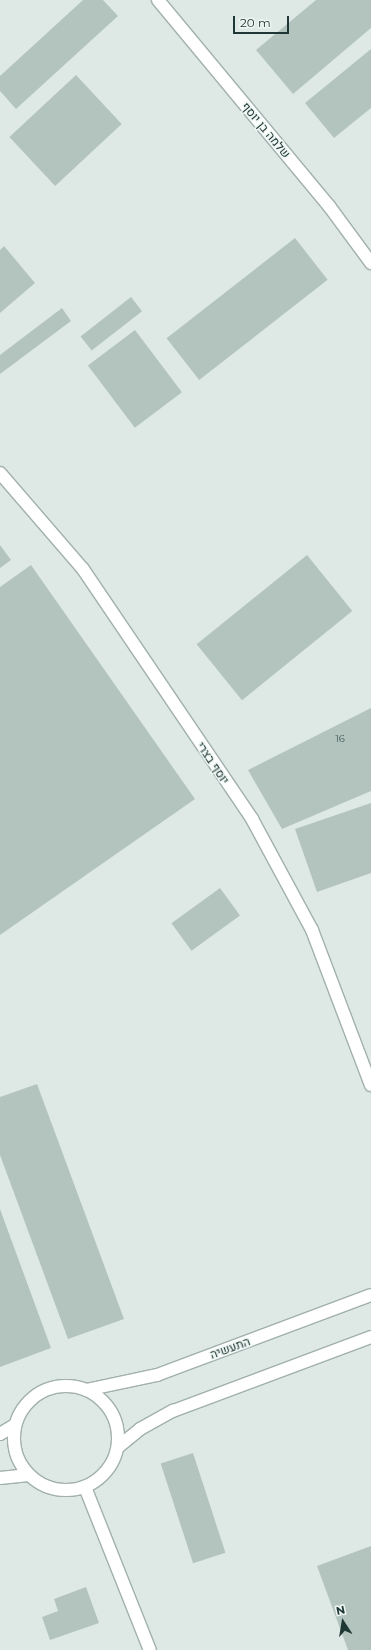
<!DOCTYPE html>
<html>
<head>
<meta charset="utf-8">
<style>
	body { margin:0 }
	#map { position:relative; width:371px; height:1650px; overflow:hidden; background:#dee9e6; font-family:Montserrat,Heebo,sans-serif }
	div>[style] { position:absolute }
	.building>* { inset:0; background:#b3c4bf; transform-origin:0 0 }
	.roads { filter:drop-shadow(1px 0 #a1b0ad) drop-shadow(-1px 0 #a1b0ad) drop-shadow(0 1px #a1b0ad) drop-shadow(0 -1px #a1b0ad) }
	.street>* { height:12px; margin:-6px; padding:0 6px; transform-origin:6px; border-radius:6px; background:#fff }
	.secondary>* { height:12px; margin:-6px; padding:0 6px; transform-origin:6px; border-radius:6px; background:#fff }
	.secondary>.ring { margin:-6px; padding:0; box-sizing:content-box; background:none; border:12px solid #fff; border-radius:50% }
	span { translate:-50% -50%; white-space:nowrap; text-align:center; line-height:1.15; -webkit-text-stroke:3px #eef6f3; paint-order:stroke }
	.number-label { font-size:10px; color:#455b58 }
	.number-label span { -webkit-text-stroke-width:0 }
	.street-label { font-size:12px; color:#203835 }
	.north { position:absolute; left:323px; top:1602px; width:40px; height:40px; -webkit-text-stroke:3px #eef6f3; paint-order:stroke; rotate:348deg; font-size:11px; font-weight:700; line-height:16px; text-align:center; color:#203835 }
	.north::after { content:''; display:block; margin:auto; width:14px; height:18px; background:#203835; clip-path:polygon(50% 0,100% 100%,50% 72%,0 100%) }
	.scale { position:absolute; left:233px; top:16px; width:56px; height:18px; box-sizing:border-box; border:2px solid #203835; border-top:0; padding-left:5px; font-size:12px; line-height:14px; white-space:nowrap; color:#203835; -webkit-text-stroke:3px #eef6f3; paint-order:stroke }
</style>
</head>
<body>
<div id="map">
	<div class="building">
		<i style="clip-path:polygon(83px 0,103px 0,118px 16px,16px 109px,0 91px,0 76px)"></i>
		<i style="clip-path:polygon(316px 0,371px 0,371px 28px,293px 94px,256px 50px)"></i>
		<i style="clip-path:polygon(371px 49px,371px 108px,334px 138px,305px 103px)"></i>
		<i style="left:76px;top:75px;width:67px;height:91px;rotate:47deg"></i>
		<i style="left:295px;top:238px;width:53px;height:163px;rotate:52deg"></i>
		<i style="clip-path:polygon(4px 246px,35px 283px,0 313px,0 250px)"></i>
		<i style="left:131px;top:297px;width:18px;height:64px;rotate:52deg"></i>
		<i style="clip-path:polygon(62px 308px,71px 321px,0 374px,0 355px)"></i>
		<i style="left:135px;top:330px;width:78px;height:59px;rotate:53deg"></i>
		<i style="clip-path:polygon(0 545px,11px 560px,0 568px)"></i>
		<i style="left:307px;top:555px;width:72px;height:142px;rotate:51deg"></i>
		<i style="clip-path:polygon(31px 565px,195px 799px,0 935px,0 587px)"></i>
		<i style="clip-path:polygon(371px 708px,371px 791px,282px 829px,248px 770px)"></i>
		<i style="clip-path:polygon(371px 803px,371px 873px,317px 892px,295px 829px)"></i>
		<i style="left:220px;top:888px;width:34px;height:60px;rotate:54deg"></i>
		<i style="clip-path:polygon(37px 1084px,124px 1319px,68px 1339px,0 1155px,0 1097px)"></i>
		<i style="clip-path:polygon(0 1209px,51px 1348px,0 1367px)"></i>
		<i style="left:193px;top:1453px;width:105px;height:34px;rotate:72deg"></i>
		<i style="clip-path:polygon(371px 1546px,371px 1650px,348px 1650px,317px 1566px)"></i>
		<i style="clip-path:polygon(86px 1587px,99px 1623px,50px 1640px,42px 1617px,58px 1611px,54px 1599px)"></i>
	</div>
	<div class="roads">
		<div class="street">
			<i style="left:158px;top:0;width:268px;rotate:50.3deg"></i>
			<i style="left:329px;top:206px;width:71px;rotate:53.6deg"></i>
			<i style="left:0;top:473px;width:127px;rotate:49.2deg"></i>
			<i style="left:83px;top:569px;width:302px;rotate:55.9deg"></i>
			<i style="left:252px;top:819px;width:126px;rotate:61.6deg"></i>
			<i style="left:312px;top:930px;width:166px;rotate:69.2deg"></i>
			<i style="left:85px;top:1487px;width:175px;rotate:68.3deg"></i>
		</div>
		<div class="secondary">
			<i class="ring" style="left:14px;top:1386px;width:92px;height:92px"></i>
			<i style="left:86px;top:1390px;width:73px;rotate:-11.9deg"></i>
			<i style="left:157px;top:1375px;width:228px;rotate:-20.5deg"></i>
			<i style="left:0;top:1434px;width:17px;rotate:-31deg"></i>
			<i style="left:118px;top:1447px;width:28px;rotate:-39deg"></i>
			<i style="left:140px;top:1429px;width:38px;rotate:-29deg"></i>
			<i style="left:173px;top:1411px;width:211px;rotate:-20.5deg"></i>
			<i style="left:0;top:1478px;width:29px;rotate:-6deg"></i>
		</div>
	</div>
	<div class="number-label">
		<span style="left:340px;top:739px">16</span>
	</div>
	<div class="street-label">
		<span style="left:266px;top:130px;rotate:50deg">שלמה בן יוסף</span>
		<span style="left:213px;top:763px;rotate:56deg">יוסף בצרי</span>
		<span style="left:230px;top:1348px;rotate:-20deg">התעשיה</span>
	</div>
	<div class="north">N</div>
	<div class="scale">20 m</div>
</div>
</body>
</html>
